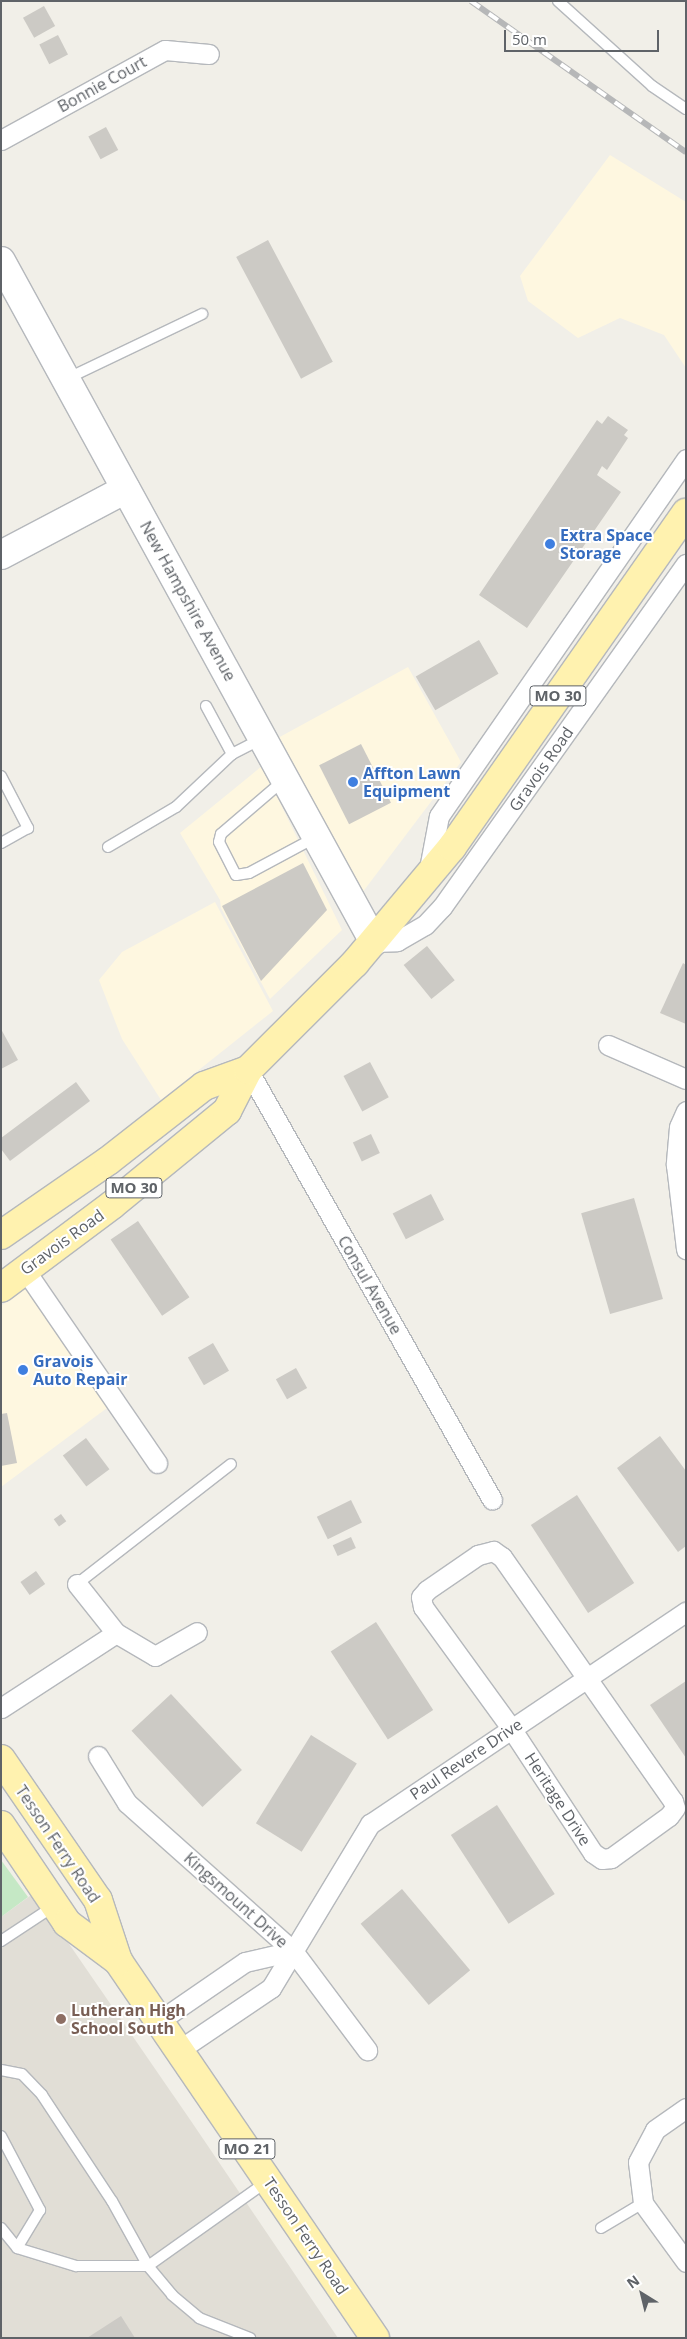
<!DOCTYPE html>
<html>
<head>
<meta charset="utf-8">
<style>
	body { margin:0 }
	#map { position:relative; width:687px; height:2339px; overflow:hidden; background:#f1efe8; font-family:"Open Sans",sans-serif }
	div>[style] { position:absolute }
	.commercial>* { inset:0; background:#fef7e0 }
	.education>* { inset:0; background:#e1ded6 }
	.green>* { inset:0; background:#c5e8c5 }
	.building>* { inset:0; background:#cccac5; transform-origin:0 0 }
	.roads { filter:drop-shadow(1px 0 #b5b8bc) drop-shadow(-1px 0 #b5b8bc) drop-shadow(0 1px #b5b8bc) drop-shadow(0 -1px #b5b8bc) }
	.lane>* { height:10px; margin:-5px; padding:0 5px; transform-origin:5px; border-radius:5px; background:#fff }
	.street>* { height:19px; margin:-9.5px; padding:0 9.5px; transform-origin:9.5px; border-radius:9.5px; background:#fff }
	.secondary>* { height:28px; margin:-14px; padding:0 14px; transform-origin:14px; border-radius:14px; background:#fff }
	.primary>* { height:28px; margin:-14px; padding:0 14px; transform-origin:14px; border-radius:14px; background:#fff2af }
	.rail>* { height:5.5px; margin-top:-2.75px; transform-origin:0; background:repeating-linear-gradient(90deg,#fff 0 11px,#b6b7b8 0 22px); box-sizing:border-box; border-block:1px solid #b6b7b8 }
	.dots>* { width:14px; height:14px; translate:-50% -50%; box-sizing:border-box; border:2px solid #fff; border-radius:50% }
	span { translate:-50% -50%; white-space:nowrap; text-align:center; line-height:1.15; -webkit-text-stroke:4px #fff; paint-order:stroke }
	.shield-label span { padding:1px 4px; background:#fff; border:1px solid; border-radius:4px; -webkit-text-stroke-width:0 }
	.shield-label { font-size:15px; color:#5f6368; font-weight:700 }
	.street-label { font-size:16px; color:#5f6368 }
	.shop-label { font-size:16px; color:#366cbe; font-weight:700 }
	.left { translate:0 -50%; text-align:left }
	.education-label { font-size:16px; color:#785e54; font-weight:700 }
	.frame { position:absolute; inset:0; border:2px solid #5f6368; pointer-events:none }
	.north { position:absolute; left:617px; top:2269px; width:50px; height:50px; -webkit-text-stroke:4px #fff; paint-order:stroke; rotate:324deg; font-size:14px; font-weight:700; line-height:20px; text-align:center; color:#5f6368 }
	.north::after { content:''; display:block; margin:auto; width:18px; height:22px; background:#5f6368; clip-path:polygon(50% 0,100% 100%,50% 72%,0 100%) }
	.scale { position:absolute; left:504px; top:30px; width:155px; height:22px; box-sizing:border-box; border:2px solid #5f6368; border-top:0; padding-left:6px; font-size:15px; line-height:18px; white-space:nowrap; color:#5f6368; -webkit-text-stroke:4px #fff; paint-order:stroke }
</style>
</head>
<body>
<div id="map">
	<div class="commercial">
		<i style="clip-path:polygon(610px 155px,686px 202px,686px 368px,664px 335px,620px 318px,578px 338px,528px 301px,520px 276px)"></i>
		<i style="clip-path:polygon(408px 667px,461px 762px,362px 893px,276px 739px)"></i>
		<i style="clip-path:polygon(262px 766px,342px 930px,270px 999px,221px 908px,220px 900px,180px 833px)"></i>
		<i style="clip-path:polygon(215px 902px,273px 1011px,161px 1100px,122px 1039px,99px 980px,122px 952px)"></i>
		<i style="clip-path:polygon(27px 1287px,107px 1408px,1px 1487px,1px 1306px)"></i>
	</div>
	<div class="education">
		<i style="clip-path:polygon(34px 1893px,191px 2121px,338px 2338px,1px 2338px,1px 1917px)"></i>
	</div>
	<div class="green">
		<i style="clip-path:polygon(1px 1860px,28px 1897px,1px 1917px)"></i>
	</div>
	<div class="building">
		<i style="left:44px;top:6px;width:23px;height:24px;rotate:61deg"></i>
		<i style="left:58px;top:35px;width:22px;height:21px;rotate:63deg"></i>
		<i style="left:106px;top:127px;width:26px;height:20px;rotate:62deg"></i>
		<i style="left:268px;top:240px;width:138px;height:36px;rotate:62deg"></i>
		<i style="clip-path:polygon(608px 416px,628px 430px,624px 435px,628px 438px,607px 470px,602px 466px,597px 475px,621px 492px,527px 628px,479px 595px,597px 420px,602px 424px)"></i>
		<i style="left:479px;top:640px;width:39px;height:73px;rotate:60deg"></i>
		<i style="left:361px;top:744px;width:66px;height:47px;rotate:63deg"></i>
		<i style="clip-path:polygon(303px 863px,327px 910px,261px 981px,222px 906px)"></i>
		<i style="left:427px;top:946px;width:44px;height:30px;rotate:51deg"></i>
		<i style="clip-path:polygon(683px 963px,686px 965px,686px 1024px,660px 1013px)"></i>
		<i style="clip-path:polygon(1px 1029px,18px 1060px,1px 1069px)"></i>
		<i style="left:370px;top:1062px;width:40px;height:30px;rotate:62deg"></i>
		<i style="clip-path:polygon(76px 1082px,90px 1101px,10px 1161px,1px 1149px,1px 1138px)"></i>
		<i style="left:371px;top:1134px;width:21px;height:20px;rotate:65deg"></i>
		<i style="left:431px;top:1194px;width:29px;height:43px;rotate:63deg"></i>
		<i style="left:634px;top:1198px;width:105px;height:55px;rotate:74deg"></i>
		<i style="left:138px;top:1221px;width:92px;height:33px;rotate:56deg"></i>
		<i style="left:213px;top:1343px;width:32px;height:29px;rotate:60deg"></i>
		<i style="left:296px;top:1368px;width:23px;height:23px;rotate:61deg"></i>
		<i style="clip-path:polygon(7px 1413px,17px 1463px,1px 1466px,1px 1414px)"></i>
		<i style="clip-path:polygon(660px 1436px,686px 1471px,686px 1546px,678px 1552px,617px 1468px)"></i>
		<i style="left:86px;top:1438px;width:39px;height:29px;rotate:53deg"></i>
		<i style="left:577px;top:1495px;width:105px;height:55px;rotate:57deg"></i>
		<i style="left:351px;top:1500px;width:25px;height:38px;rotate:64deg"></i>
		<i style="left:61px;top:1514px;width:9px;height:9px;rotate:54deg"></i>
		<i style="left:351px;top:1537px;width:12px;height:20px;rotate:66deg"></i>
		<i style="left:36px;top:1571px;width:16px;height:19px;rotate:55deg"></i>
		<i style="left:376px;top:1622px;width:105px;height:54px;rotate:57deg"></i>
		<i style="clip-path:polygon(686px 1681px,686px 1758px,650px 1705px)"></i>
		<i style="left:171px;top:1694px;width:104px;height:54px;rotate:47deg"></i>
		<i style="left:311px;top:1735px;width:54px;height:104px;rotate:32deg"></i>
		<i style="left:497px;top:1805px;width:106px;height:55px;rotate:57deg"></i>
		<i style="left:402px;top:1889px;width:106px;height:54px;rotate:50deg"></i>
		<i style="clip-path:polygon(121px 2316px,135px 2338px,87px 2338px)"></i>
	</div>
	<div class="roads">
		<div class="lane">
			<i style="left:558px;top:1px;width:127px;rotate:42.1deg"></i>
			<i style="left:652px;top:86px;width:41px;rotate:34.1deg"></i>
			<i style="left:66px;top:379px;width:151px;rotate:-25.5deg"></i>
			<i style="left:206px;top:706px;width:55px;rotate:61.6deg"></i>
			<i style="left:1px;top:776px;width:59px;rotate:62.6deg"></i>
			<i style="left:28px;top:828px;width:31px;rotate:151deg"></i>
			<i style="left:284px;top:780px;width:83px;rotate:139.4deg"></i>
			<i style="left:221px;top:834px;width:8px;rotate:104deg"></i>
			<i style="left:219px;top:842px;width:37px;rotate:63deg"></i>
			<i style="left:236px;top:875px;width:13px;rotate:-9deg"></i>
			<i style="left:249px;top:873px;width:76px;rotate:-28.2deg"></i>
			<i style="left:108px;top:847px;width:79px;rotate:-30.5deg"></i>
			<i style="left:176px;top:807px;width:77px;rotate:-43.4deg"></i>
			<i style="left:232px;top:754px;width:34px;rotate:-27deg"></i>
			<i style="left:77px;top:1584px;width:195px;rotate:-37.9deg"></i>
			<i style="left:1px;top:1941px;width:64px;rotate:-33.4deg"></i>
			<i style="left:1px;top:2070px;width:21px;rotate:11deg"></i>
			<i style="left:22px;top:2074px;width:29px;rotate:46deg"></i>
			<i style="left:42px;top:2095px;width:127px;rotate:56.6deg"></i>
			<i style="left:112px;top:2201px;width:74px;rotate:61deg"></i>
			<i style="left:148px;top:2266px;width:38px;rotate:50deg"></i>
			<i style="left:172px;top:2295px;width:35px;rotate:40deg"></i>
			<i style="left:199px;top:2318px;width:55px;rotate:21.4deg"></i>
			<i style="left:1px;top:2136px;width:84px;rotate:62.2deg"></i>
			<i style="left:40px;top:2210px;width:44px;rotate:121.2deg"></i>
			<i style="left:17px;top:2248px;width:62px;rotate:17deg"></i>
			<i style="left:76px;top:2266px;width:72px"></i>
			<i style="left:148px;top:2266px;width:145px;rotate:-35.4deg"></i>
			<i style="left:1px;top:2228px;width:26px;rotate:51deg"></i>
			<i style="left:601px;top:2228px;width:49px;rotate:-30.8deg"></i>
		</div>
		<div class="street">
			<i style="left:1px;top:140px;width:187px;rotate:-28.8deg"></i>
			<i style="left:165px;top:50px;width:44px;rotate:5.2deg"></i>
			<i style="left:428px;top:874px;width:59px;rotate:-79.3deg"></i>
			<i style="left:439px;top:816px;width:434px;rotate:-55.3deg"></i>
			<i style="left:374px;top:942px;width:23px;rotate:-2deg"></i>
			<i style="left:397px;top:941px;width:32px;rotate:-30deg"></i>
			<i style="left:425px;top:925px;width:25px;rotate:-47deg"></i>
			<i style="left:442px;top:907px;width:421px;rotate:-54.6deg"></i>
			<i style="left:608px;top:1045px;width:85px;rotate:23.6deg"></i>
			<i style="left:248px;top:1070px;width:494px;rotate:60.4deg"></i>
			<i style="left:686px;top:1111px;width:17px;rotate:114deg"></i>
			<i style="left:679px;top:1127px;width:38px;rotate:95deg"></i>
			<i style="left:676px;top:1165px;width:85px;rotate:83.2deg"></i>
			<i style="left:25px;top:1270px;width:234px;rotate:55.6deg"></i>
			<i style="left:493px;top:1551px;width:11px;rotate:34deg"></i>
			<i style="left:502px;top:1557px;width:298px;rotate:55deg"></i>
			<i style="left:673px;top:1801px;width:7px;rotate:74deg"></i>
			<i style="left:675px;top:1808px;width:10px;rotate:127deg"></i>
			<i style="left:669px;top:1816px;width:72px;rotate:144.1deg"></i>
			<i style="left:611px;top:1858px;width:9px;rotate:174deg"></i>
			<i style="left:602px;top:1859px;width:11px;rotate:-146deg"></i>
			<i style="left:593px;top:1853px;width:149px;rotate:-123.3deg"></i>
			<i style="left:511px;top:1728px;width:150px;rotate:-126deg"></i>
			<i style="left:423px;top:1607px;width:10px;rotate:-101deg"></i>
			<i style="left:421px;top:1597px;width:9px;rotate:-49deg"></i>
			<i style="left:427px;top:1590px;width:62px;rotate:-34.5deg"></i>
			<i style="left:478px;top:1555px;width:16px;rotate:-15deg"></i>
			<i style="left:77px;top:1584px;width:63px;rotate:51.5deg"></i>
			<i style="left:1px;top:1708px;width:137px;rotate:-33.1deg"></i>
			<i style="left:116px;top:1633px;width:45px;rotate:30.5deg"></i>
			<i style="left:155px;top:1656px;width:48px;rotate:-29.7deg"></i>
			<i style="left:98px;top:1756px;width:55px;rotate:58.3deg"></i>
			<i style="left:127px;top:1803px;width:222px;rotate:41.7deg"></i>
			<i style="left:293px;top:1951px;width:124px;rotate:53.2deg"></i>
			<i style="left:159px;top:2021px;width:104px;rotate:-34.5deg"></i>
			<i style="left:245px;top:1962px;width:49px;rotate:-12.9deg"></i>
			<i style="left:179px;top:2050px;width:111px;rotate:-34deg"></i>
			<i style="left:271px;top:1988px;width:192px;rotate:-58.9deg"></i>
			<i style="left:370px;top:1824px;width:381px;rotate:-33.9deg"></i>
			<i style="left:686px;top:2108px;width:38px;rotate:145deg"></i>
			<i style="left:655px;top:2130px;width:36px;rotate:118deg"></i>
			<i style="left:638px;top:2162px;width:41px;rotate:83deg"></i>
			<i style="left:643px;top:2203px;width:73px;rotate:53.9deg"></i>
		</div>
		<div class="secondary">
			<i style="left:1px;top:261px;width:776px;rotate:61.29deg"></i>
			<i style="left:1px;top:555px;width:141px;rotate:-27.8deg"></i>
		</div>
		<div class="primary">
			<i style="left:1px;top:1235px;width:130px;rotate:-34.7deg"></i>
			<i style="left:108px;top:1161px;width:122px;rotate:-38deg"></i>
			<i style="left:204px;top:1086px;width:47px;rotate:-20deg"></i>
			<i style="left:1px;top:1288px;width:139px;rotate:-36.8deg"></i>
			<i style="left:112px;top:1205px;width:149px;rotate:-39.3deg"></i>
			<i style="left:227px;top:1111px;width:46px;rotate:-62.9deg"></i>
			<i style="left:248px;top:1070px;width:151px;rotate:-45deg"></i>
			<i style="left:355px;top:963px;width:151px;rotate:-50.1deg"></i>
			<i style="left:452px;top:847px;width:408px;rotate:-55deg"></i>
			<i style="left:1px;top:1759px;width:171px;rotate:55.5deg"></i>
			<i style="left:98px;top:1900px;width:64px;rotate:71.8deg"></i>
			<i style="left:118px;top:1961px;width:456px;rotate:55.7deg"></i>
			<i style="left:1px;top:1825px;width:118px;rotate:56deg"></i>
			<i style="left:67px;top:1923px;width:64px;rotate:36.7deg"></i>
		</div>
	</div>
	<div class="rail">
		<i style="left:471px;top:1px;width:263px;rotate:35.1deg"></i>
	</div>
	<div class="dots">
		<i style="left:550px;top:544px;background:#3f7fe0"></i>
		<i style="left:353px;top:782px;background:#3f7fe0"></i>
		<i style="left:23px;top:1370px;background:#3f7fe0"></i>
		<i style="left:61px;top:2019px;background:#8d6e63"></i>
	</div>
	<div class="shield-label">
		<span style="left:558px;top:696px">MO 30</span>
		<span style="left:134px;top:1188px">MO 30</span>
		<span style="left:247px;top:2149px">MO 21</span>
	</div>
	<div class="street-label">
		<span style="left:102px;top:84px;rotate:-29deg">Bonnie Court</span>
		<span style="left:188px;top:601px;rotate:61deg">New Hampshire Avenue</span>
		<span style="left:541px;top:769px;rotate:-55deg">Gravois Road</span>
		<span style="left:62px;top:1242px;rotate:-36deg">Gravois Road</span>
		<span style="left:370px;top:1285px;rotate:60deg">Consul Avenue</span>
		<span style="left:466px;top:1759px;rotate:-34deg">Paul Revere Drive</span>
		<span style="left:558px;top:1799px;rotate:57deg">Heritage Drive</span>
		<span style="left:58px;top:1844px;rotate:56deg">Tesson Ferry Road</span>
		<span style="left:236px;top:1900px;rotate:42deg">Kingsmount Drive</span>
		<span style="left:306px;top:2236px;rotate:56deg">Tesson Ferry Road</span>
	</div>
	<div class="shop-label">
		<span class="left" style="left:560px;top:544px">Extra Space<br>Storage</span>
		<span class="left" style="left:363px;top:782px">Affton Lawn<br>Equipment</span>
		<span class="left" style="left:33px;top:1370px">Gravois<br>Auto Repair</span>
	</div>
	<div class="education-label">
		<span class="left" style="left:71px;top:2019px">Lutheran High<br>School South</span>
	</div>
	<div class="frame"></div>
	<div class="north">N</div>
	<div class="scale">50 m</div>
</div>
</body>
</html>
